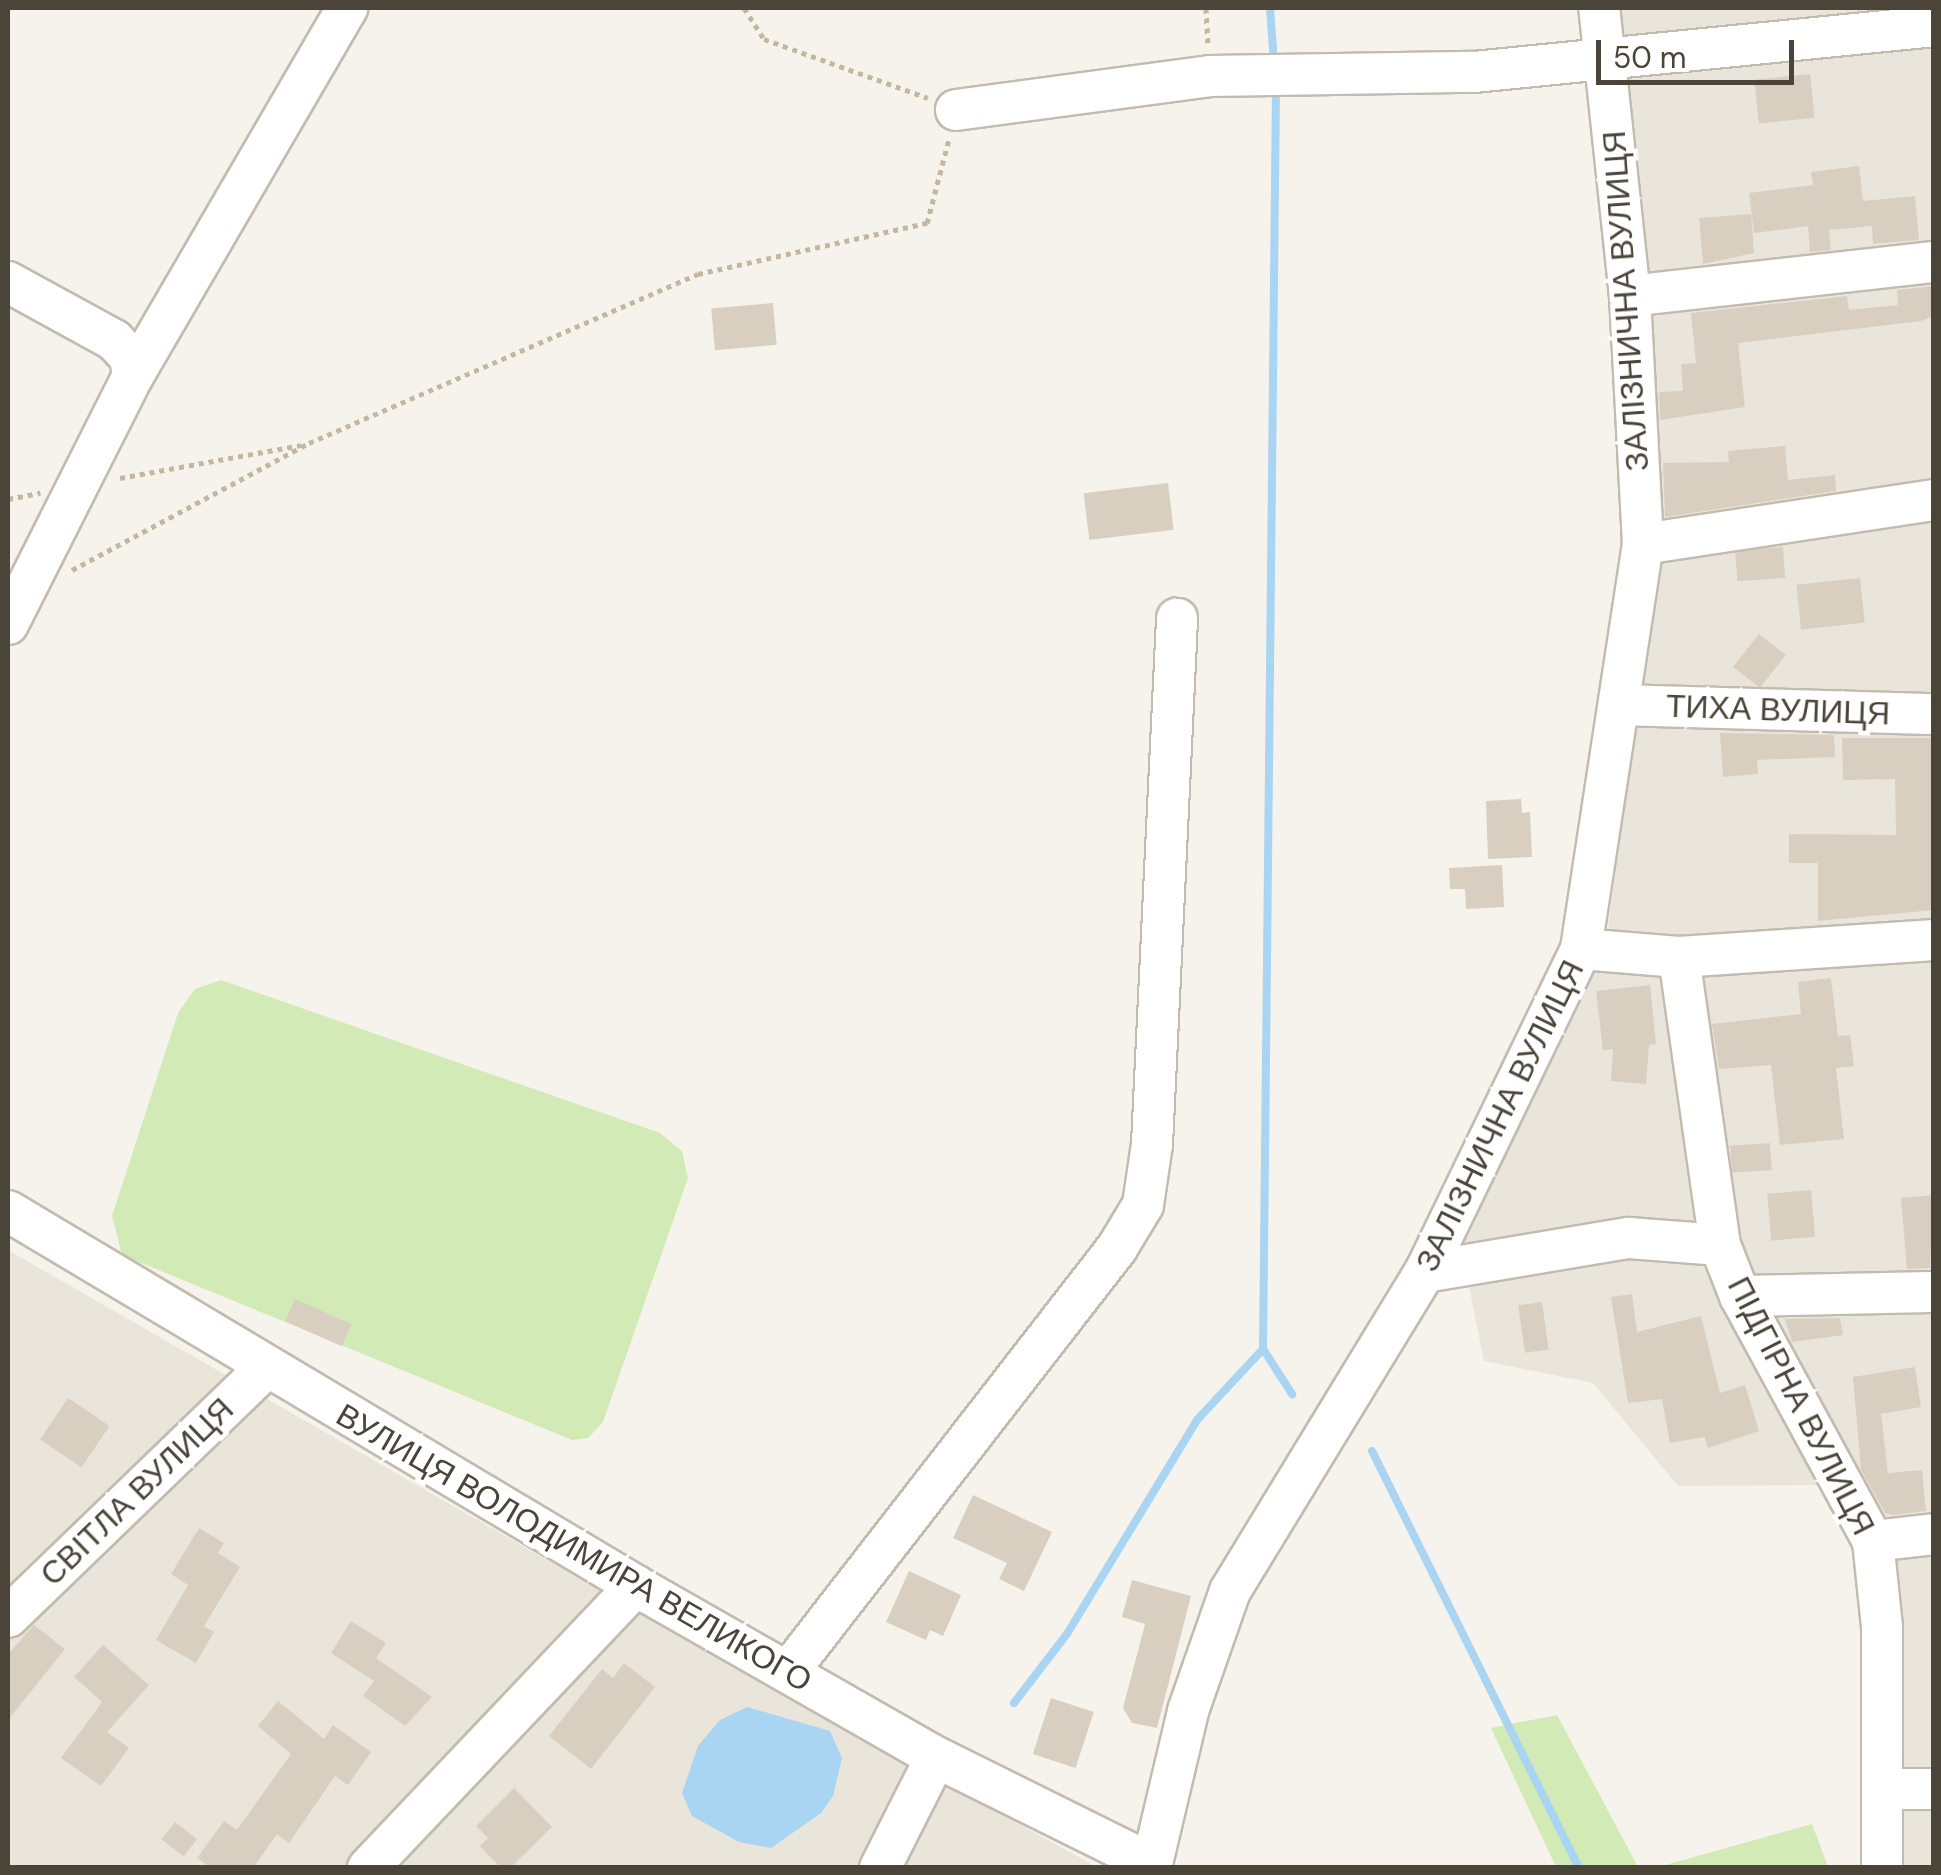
<!DOCTYPE html>
<html>
<head>
<meta charset="utf-8">
<style>
	body { margin:0 }
	#map { position:relative; width:1941px; height:1875px; overflow:hidden; background:#f6f3ec; font-family:"DM Sans",sans-serif }
	div>[style] { position:absolute }
	.residential>* { inset:0; background:#eae5da }
	.green>* { inset:0; background:#d2eab5 }
	.water>* { inset:0; background:#a9d4f2 }
	.stream>* { height:8px; margin:-4px; padding:0 4px; transform-origin:4px; border-radius:4px; background:#a9d4f2 }
	.building>* { inset:0; background:#d8cfc1; transform-origin:0 0 }
	.path>* { height:5px; margin-top:-2.5px; transform-origin:0; background:repeating-linear-gradient(90deg,#c4b79f 0 5px,transparent 0 10px) }
	.roads { filter:drop-shadow(2px 0 #c2bbae) drop-shadow(-2px 0 #c2bbae) drop-shadow(0 2px #c2bbae) drop-shadow(0 -2px #c2bbae) }
	.minor>* { height:40px; margin:-20px; padding:0 20px; transform-origin:20px; border-radius:20px; background:#fff }
	span { translate:-50% -50%; white-space:nowrap; text-align:center; line-height:1.15; -webkit-text-stroke:9px #fff; paint-order:stroke }
	.street-label { font-size:32px; color:#4b4439 }
	.frame { position:absolute; inset:0; border:10px solid #4b4439; pointer-events:none }
	.scale { position:absolute; left:1596px; top:40px; width:198px; height:45px; box-sizing:border-box; border:5px solid #4b4439; border-top:0; padding-left:12px; font-size:30px; line-height:35px; white-space:nowrap; color:#4b4439; -webkit-text-stroke:8px #fff; paint-order:stroke }
</style>
</head>
<body>
<div id="map">
	<div class="residential">
		<i style="clip-path:polygon(1607px 8px,1933px 8px,1933px 1867px,1891px 1867px,1883px 1536px,1822px 1485px,1678px 1486px,1593px 1383px,1484px 1361px,1461px 1247px,1606px 944px,1629px 765px,1650px 531px)"></i>
		<i style="clip-path:polygon(8px 1250px,730px 1665px,1097px 1867px,8px 1867px)"></i>
	</div>
	<div class="green">
		<i style="clip-path:polygon(221px 980px,660px 1133px,682px 1151px,688px 1178px,603px 1422px,588px 1438px,572px 1440px,122px 1255px,112px 1216px,178px 1013px,195px 989px)"></i>
		<i style="clip-path:polygon(1557px 1715px,1638px 1867px,1556px 1867px,1491px 1728px)"></i>
		<i style="clip-path:polygon(1812px 1824px,1828px 1867px,1658px 1867px)"></i>
	</div>
	<div class="water">
		<i style="clip-path:polygon(747px 1707px,830px 1731px,842px 1758px,833px 1796px,821px 1813px,771px 1848px,739px 1842px,692px 1816px,682px 1793px,698px 1746px,720px 1720px)"></i>
	</div>
	<div class="stream">
		<i style="left:1270px;top:8px;width:55px;rotate:85.8deg"></i>
		<i style="left:1276px;top:87px;width:1262px;rotate:90.59deg"></i>
		<i style="left:1263px;top:1349px;width:54px;rotate:57.2deg"></i>
		<i style="left:1372px;top:1451px;width:466px;rotate:63.6deg"></i>
		<i style="left:1014px;top:1703px;width:87px;rotate:-52.5deg"></i>
		<i style="left:1067px;top:1634px;width:250px;rotate:-58.7deg"></i>
		<i style="left:1197px;top:1420px;width:97px;rotate:-47.1deg"></i>
	</div>
	<div class="building">
		<i style="left:1810px;top:74px;width:44px;height:56px;rotate:84deg"></i>
		<i style="clip-path:polygon(1859px 166px,1863px 201px,1915px 196px,1919px 240px,1873px 244px,1872px 226px,1829px 230px,1831px 250px,1810px 252px,1808px 226px,1754px 233px,1749px 193px,1813px 185px,1811px 172px)"></i>
		<i style="clip-path:polygon(1751px 214px,1754px 253px,1703px 264px,1699px 218px)"></i>
		<i style="clip-path:polygon(1934px 286px,1934px 316px,1921px 321px,1738px 343px,1745px 407px,1660px 420px,1659px 392px,1683px 391px,1681px 364px,1696px 363px,1691px 313px,1847px 296px,1849px 310px,1898px 305px,1897px 290px)"></i>
		<i style="left:773px;top:303px;width:42px;height:62px;rotate:85deg"></i>
		<i style="clip-path:polygon(1785px 446px,1788px 480px,1835px 475px,1836px 491px,1665px 517px,1663px 463px,1729px 462px,1728px 451px)"></i>
		<i style="left:1168px;top:483px;width:47px;height:85px;rotate:83deg"></i>
		<i style="left:1783px;top:547px;width:31px;height:48px;rotate:86deg"></i>
		<i style="left:1860px;top:578px;width:45px;height:64px;rotate:84deg"></i>
		<i style="left:1759px;top:634px;width:34px;height:42px;rotate:38deg"></i>
		<i style="clip-path:polygon(1720px 733px,1834px 735px,1835px 757px,1757px 760px,1758px 774px,1723px 777px)"></i>
		<i style="clip-path:polygon(1842px 738px,1934px 738px,1934px 910px,1818px 921px,1818px 863px,1789px 863px,1789px 834px,1896px 835px,1895px 779px,1843px 780px)"></i>
		<i style="clip-path:polygon(1521px 799px,1522px 813px,1530px 812px,1532px 857px,1488px 859px,1486px 801px)"></i>
		<i style="clip-path:polygon(1502px 865px,1504px 907px,1466px 909px,1465px 889px,1450px 889px,1449px 868px)"></i>
		<i style="clip-path:polygon(1831px 978px,1838px 1036px,1850px 1035px,1854px 1066px,1836px 1068px,1844px 1139px,1780px 1145px,1771px 1065px,1719px 1069px,1712px 1024px,1801px 1014px,1798px 982px)"></i>
		<i style="clip-path:polygon(1650px 985px,1656px 1044px,1649px 1045px,1646px 1084px,1611px 1081px,1613px 1049px,1603px 1050px,1596px 991px)"></i>
		<i style="left:1770px;top:1143px;width:27px;height:40px;rotate:86deg"></i>
		<i style="left:1811px;top:1190px;width:47px;height:44px;rotate:85deg"></i>
		<i style="clip-path:polygon(1934px 1195px,1930px 1268px,1907px 1269px,1901px 1198px)"></i>
		<i style="clip-path:polygon(1632px 1294px,1637px 1332px,1701px 1316px,1720px 1393px,1745px 1385px,1759px 1431px,1708px 1448px,1705px 1437px,1670px 1443px,1662px 1399px,1628px 1403px,1611px 1297px)"></i>
		<i style="left:295px;top:1299px;width:62px;height:24px;rotate:24deg"></i>
		<i style="left:1542px;top:1302px;width:48px;height:24px;rotate:82deg"></i>
		<i style="clip-path:polygon(1840px 1318px,1843px 1335px,1792px 1342px,1785px 1319px)"></i>
		<i style="clip-path:polygon(1915px 1367px,1921px 1407px,1881px 1414px,1888px 1473px,1922px 1470px,1926px 1511px,1893px 1515px,1885px 1513px,1861px 1470px,1853px 1377px)"></i>
		<i style="left:68px;top:1398px;width:50px;height:50px;rotate:34deg"></i>
		<i style="clip-path:polygon(973px 1495px,1052px 1532px,1024px 1591px,999px 1579px,1007px 1563px,953px 1538px)"></i>
		<i style="clip-path:polygon(199px 1528px,224px 1543px,218px 1553px,240px 1567px,204px 1626px,214px 1632px,196px 1663px,156px 1640px,188px 1585px,171px 1574px)"></i>
		<i style="clip-path:polygon(909px 1571px,961px 1595px,943px 1636px,930px 1630px,926px 1640px,886px 1622px)"></i>
		<i style="clip-path:polygon(1132px 1580px,1191px 1596px,1157px 1728px,1132px 1723px,1123px 1708px,1145px 1624px,1122px 1617px)"></i>
		<i style="clip-path:polygon(351px 1621px,386px 1643px,376px 1658px,432px 1697px,405px 1726px,363px 1696px,374px 1681px,331px 1653px)"></i>
		<i style="clip-path:polygon(34px 1625px,65px 1649px,8px 1720px,8px 1654px)"></i>
		<i style="clip-path:polygon(103px 1645px,149px 1685px,107px 1732px,129px 1748px,101px 1786px,61px 1758px,102px 1702px,74px 1677px)"></i>
		<i style="clip-path:polygon(624px 1663px,655px 1687px,591px 1769px,549px 1736px,602px 1669px,613px 1678px)"></i>
		<i style="left:1051px;top:1698px;width:45px;height:59px;rotate:18deg"></i>
		<i style="clip-path:polygon(278px 1701px,324px 1739px,333px 1725px,371px 1752px,348px 1785px,335px 1776px,289px 1843px,277px 1834px,253px 1868px,211px 1868px,197px 1858px,224px 1821px,237px 1830px,291px 1754px,258px 1726px)"></i>
		<i style="clip-path:polygon(514px 1788px,552px 1827px,510px 1868px,501px 1868px,480px 1846px,488px 1838px,476px 1826px)"></i>
		<i style="left:175px;top:1822px;width:28px;height:22px;rotate:38deg"></i>
	</div>
	<div class="path">
		<i style="left:744px;top:8px;width:37px;rotate:57deg"></i>
		<i style="left:764px;top:39px;width:174px;rotate:19.8deg"></i>
		<i style="left:1206px;top:8px;width:35px;rotate:87deg"></i>
		<i style="left:120px;top:478px;width:184px;rotate:-10.3deg"></i>
		<i style="left:8px;top:499px;width:33px;rotate:-11deg"></i>
		<i style="left:72px;top:570px;width:269px;rotate:-28.2deg"></i>
		<i style="left:309px;top:443px;width:424px;rotate:-23.5deg"></i>
		<i style="left:698px;top:274px;width:235px;rotate:-12.6deg"></i>
		<i style="left:927px;top:223px;width:87px;rotate:-75.3deg"></i>
	</div>
	<div class="roads">
		<div class="minor">
			<i style="left:956px;top:110px;width:256px;rotate:-7.6deg"></i>
			<i style="left:1210px;top:76px;width:264px;rotate:-0.9deg"></i>
			<i style="left:1474px;top:72px;width:462px;rotate:-5.7deg"></i>
			<i style="left:8px;top:282px;width:121px;rotate:28.7deg"></i>
			<i style="left:114px;top:340px;width:23px;rotate:47deg"></i>
			<i style="left:130px;top:357px;width:19px;rotate:81deg"></i>
			<i style="left:1630px;top:296px;width:306px;rotate:-6.4deg"></i>
			<i style="left:1643px;top:544px;width:294px;rotate:-8.6deg"></i>
			<i style="left:8px;top:624px;width:278px;rotate:-63.3deg"></i>
			<i style="left:133px;top:376px;width:426px;rotate:-59.8deg"></i>
			<i style="left:1622px;top:705px;width:312px;rotate:1.7deg"></i>
			<i style="left:1581px;top:949px;width:98px;rotate:4.7deg"></i>
			<i style="left:1679px;top:957px;width:256px;rotate:-3.8deg"></i>
			<i style="left:1679px;top:957px;width:291px;rotate:81.9deg"></i>
			<i style="left:1720px;top:1245px;width:55px;rotate:68.6deg"></i>
			<i style="left:1740px;top:1296px;width:279px;rotate:61.5deg"></i>
			<i style="left:1873px;top:1541px;width:85px;rotate:84deg"></i>
			<i style="left:1882px;top:1626px;width:242px;rotate:90deg"></i>
			<i style="left:8px;top:1211px;width:731px;rotate:30.84deg"></i>
			<i style="left:636px;top:1586px;width:345px;rotate:29.7deg"></i>
			<i style="left:936px;top:1757px;width:241px;rotate:26.4deg"></i>
			<i style="left:1425px;top:1272px;width:207px;rotate:-9.5deg"></i>
			<i style="left:1629px;top:1238px;width:91px;rotate:4.4deg"></i>
			<i style="left:1740px;top:1296px;width:194px;rotate:-1.2deg"></i>
			<i style="left:1873px;top:1541px;width:61px;rotate:-6.5deg"></i>
			<i style="left:8px;top:1617px;width:359px;rotate:-44deg"></i>
			<i style="left:788px;top:1672px;width:537px;rotate:-52.19deg"></i>
			<i style="left:1117px;top:1248px;width:50px;rotate:-58.8deg"></i>
			<i style="left:1143px;top:1205px;width:62px;rotate:-81.6deg"></i>
			<i style="left:1152px;top:1144px;width:526px;rotate:-87.27deg"></i>
			<i style="left:1884px;top:1789px;width:50px"></i>
			<i style="left:368px;top:1868px;width:389px;rotate:-46.5deg"></i>
			<i style="left:880px;top:1868px;width:124px;rotate:-63.2deg"></i>
			<i style="left:1151px;top:1868px;width:161px;rotate:-76.7deg"></i>
			<i style="left:1188px;top:1711px;width:127px;rotate:-70.7deg"></i>
			<i style="left:1230px;top:1591px;width:374px;rotate:-58.6deg"></i>
			<i style="left:1425px;top:1272px;width:359px;rotate:-64.2deg"></i>
			<i style="left:1581px;top:949px;width:410px;rotate:-81.3deg"></i>
			<i style="left:1643px;top:544px;width:248px;rotate:-93deg"></i>
			<i style="left:1630px;top:296px;width:290px;rotate:-96.1deg"></i>
		</div>
	</div>
	<div class="street-label">
		<span style="left:1626px;top:301px;rotate:-94deg">ЗАЛІЗНИЧНА ВУЛИЦЯ</span>
		<span style="left:1778px;top:710px;rotate:2deg">ТИХА ВУЛИЦЯ</span>
		<span style="left:1500px;top:1116px;rotate:-64deg">ЗАЛІЗНИЧНА ВУЛИЦЯ</span>
		<span style="left:1801px;top:1406px;rotate:63deg">ПІДГІРНА ВУЛИЦЯ</span>
		<span style="left:137px;top:1492px;rotate:-44deg">СВІТЛА ВУЛИЦЯ</span>
		<span style="left:574px;top:1548px;rotate:30deg">ВУЛИЦЯ ВОЛОДИМИРА ВЕЛИКОГО</span>
	</div>
	<div class="frame"></div>
	<div class="scale">50 m</div>
</div>
</body>
</html>
